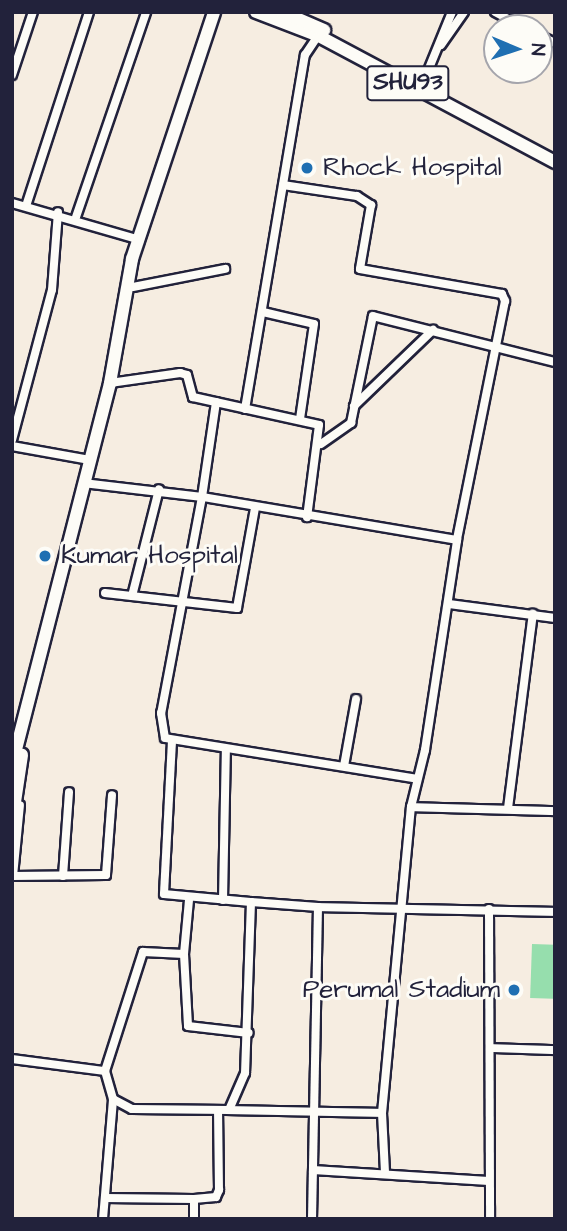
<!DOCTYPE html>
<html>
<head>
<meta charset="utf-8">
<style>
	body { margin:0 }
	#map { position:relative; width:567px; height:1231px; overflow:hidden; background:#f6ede1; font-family:"Architects Daughter",sans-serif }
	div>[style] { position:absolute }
	.green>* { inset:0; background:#96dead; transform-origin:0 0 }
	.roads { filter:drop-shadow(2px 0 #22223b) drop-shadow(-2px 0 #22223b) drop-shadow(0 2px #22223b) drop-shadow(0 -2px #22223b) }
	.street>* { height:8px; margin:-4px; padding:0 4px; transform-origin:4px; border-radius:4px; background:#fdfcf7 }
	.secondary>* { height:12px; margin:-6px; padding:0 6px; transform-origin:6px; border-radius:6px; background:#fdfcf7 }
	.primary>* { height:12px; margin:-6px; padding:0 6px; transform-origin:6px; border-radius:6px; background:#fdfcf7 }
	.dots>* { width:19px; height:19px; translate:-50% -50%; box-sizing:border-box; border:4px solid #fdfcf7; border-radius:50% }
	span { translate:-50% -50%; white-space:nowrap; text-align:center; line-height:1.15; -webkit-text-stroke:6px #fdfcf7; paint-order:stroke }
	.shield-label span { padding:2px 5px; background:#fdfcf7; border:2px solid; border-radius:5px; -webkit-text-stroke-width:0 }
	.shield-label { font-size:24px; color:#22223b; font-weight:700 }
	.poi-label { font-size:26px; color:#22223b }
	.left { translate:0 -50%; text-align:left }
	.right { translate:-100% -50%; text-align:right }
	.frame { position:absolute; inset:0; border:14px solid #22223b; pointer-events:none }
	.north { position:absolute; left:483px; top:14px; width:70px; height:70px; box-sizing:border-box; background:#fdfcf7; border:2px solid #a5a5ac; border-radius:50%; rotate:92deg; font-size:19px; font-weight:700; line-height:28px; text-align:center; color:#22223b }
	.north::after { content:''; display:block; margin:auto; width:24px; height:32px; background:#1f6fb2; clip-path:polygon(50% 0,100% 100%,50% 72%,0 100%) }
</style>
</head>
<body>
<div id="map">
	<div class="green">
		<i style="left:532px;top:944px;width:23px;height:54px;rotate:2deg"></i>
	</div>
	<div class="roads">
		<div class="street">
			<i style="left:495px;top:12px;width:34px;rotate:28deg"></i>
			<i style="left:539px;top:35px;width:18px;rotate:27deg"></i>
			<i style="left:441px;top:45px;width:40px;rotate:-55.1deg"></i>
			<i style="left:12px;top:75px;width:66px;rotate:-71.6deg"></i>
			<i style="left:423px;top:83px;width:77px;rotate:-67.8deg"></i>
			<i style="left:283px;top:185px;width:75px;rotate:8.5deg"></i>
			<i style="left:357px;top:196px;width:17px;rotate:33deg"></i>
			<i style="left:371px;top:205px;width:65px;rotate:99.8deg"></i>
			<i style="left:360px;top:269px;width:144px;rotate:10deg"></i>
			<i style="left:502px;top:294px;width:8px;rotate:67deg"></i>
			<i style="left:505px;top:301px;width:244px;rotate:101.4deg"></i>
			<i style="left:12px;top:203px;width:133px;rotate:16.1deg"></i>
			<i style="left:26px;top:206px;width:204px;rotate:-72deg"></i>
			<i style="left:76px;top:217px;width:217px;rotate:-71.1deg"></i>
			<i style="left:133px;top:287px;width:94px;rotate:-11.1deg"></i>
			<i style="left:263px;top:312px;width:52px;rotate:13.2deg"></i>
			<i style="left:314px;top:324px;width:96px;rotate:98.4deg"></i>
			<i style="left:110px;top:383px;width:71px;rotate:-8.1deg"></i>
			<i style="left:180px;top:373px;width:7px;rotate:16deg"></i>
			<i style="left:187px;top:375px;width:23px;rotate:75deg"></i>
			<i style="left:193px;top:397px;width:129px;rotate:12.5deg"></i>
			<i style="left:319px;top:425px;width:93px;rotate:97.4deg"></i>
			<i style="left:354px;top:406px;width:110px;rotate:-43.9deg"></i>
			<i style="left:245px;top:409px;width:359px;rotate:-80.4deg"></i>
			<i style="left:305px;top:55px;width:27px;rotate:-56deg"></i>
			<i style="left:12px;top:440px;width:155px;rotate:-75.1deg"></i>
			<i style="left:52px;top:290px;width:78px;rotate:-85.6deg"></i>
			<i style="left:321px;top:444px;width:37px;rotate:-35deg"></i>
			<i style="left:351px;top:423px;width:109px;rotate:-78.4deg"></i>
			<i style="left:373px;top:316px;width:188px;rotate:14.2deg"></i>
			<i style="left:12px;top:446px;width:79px;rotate:10.2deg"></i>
			<i style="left:83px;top:483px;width:120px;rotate:6.7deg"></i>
			<i style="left:202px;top:497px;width:96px;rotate:-81.6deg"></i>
			<i style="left:105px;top:593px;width:133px;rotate:6.5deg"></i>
			<i style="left:237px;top:608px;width:102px;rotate:-79.8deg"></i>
			<i style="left:132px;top:596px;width:110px;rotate:-75.8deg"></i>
			<i style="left:449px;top:604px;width:107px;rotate:7.5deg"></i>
			<i style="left:172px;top:741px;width:153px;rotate:93deg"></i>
			<i style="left:164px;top:894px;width:87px;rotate:5.3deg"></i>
			<i style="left:344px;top:766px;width:68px;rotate:-79.8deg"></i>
			<i style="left:411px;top:807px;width:144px;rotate:1.6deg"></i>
			<i style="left:508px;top:808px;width:196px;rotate:-82.7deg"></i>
			<i style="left:12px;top:876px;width:94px;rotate:-0.6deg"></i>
			<i style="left:106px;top:875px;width:80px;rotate:-85.7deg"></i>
			<i style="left:13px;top:876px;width:71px;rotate:-84.4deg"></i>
			<i style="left:63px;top:876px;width:84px;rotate:-85.9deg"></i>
			<i style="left:223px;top:900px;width:151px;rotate:-88.9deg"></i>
			<i style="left:318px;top:907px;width:67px;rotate:-175.7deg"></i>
			<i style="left:251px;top:902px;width:171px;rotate:92deg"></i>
			<i style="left:245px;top:1073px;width:40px;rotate:113.4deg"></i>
			<i style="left:229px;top:1110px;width:153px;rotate:1.1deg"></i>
			<i style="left:382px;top:1113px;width:307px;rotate:-84.6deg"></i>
			<i style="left:411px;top:807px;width:59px;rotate:-76.2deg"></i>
			<i style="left:425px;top:750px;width:212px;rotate:-81.3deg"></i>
			<i style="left:457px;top:540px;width:259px;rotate:-170.4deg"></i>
			<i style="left:202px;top:497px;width:220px;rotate:100.7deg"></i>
			<i style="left:161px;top:713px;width:25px;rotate:81deg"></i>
			<i style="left:165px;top:738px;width:255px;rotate:9.2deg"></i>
			<i style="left:489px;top:909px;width:310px;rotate:89.8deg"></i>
			<i style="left:184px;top:954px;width:54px;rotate:-84.7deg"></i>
			<i style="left:490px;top:1048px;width:65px;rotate:1.8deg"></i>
			<i style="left:12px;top:1059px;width:94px;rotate:7.4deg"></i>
			<i style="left:105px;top:1071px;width:29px;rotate:74deg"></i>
			<i style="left:113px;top:1099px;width:21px;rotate:28deg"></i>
			<i style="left:132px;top:1109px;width:97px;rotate:0.6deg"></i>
			<i style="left:105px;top:1071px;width:125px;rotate:-72.3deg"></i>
			<i style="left:143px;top:952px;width:41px;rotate:2.8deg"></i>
			<i style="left:184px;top:954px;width:72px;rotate:86.8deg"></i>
			<i style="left:188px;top:1026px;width:61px;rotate:6.5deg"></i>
			<i style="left:382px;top:1113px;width:60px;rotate:87.1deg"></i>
			<i style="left:313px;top:1170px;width:176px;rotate:3.6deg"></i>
			<i style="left:105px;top:1198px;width:89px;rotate:0.6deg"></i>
			<i style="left:103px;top:1219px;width:120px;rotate:-85.2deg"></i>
			<i style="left:194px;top:1219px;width:20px;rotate:-90deg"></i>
			<i style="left:194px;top:1199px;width:22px;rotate:-5deg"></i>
			<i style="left:216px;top:1197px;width:8px;rotate:-67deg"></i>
			<i style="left:219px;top:1190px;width:79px;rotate:-90.7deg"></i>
			<i style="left:312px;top:1219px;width:312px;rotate:-88.9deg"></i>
			<i style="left:318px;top:907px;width:237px;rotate:1.2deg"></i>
		</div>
		<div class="secondary">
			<i style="left:12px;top:765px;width:394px;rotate:-75.6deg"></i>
			<i style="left:110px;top:383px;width:126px;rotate:-79.9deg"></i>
			<i style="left:132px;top:259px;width:260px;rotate:-71.6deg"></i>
			<i style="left:12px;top:822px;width:68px;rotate:-81.5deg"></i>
		</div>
		<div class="primary">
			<i style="left:256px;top:12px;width:67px;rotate:20.9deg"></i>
			<i style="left:319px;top:36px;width:268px;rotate:28.1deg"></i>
			<i style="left:282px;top:12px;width:46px;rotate:23.2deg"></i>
		</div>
	</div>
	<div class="dots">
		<i style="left:307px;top:168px;background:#1f6fb2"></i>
		<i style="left:45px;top:556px;background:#1f6fb2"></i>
		<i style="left:514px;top:990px;background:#1f6fb2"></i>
	</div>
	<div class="shield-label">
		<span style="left:408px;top:83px">SHU93</span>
	</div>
	<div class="poi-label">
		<span class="left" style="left:323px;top:168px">Rhock Hospital</span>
		<span class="left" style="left:61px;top:556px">Kumar Hospital</span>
		<span class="right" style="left:500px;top:990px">Perumal Stadium</span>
	</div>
	<div class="frame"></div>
	<div class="north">N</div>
</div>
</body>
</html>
